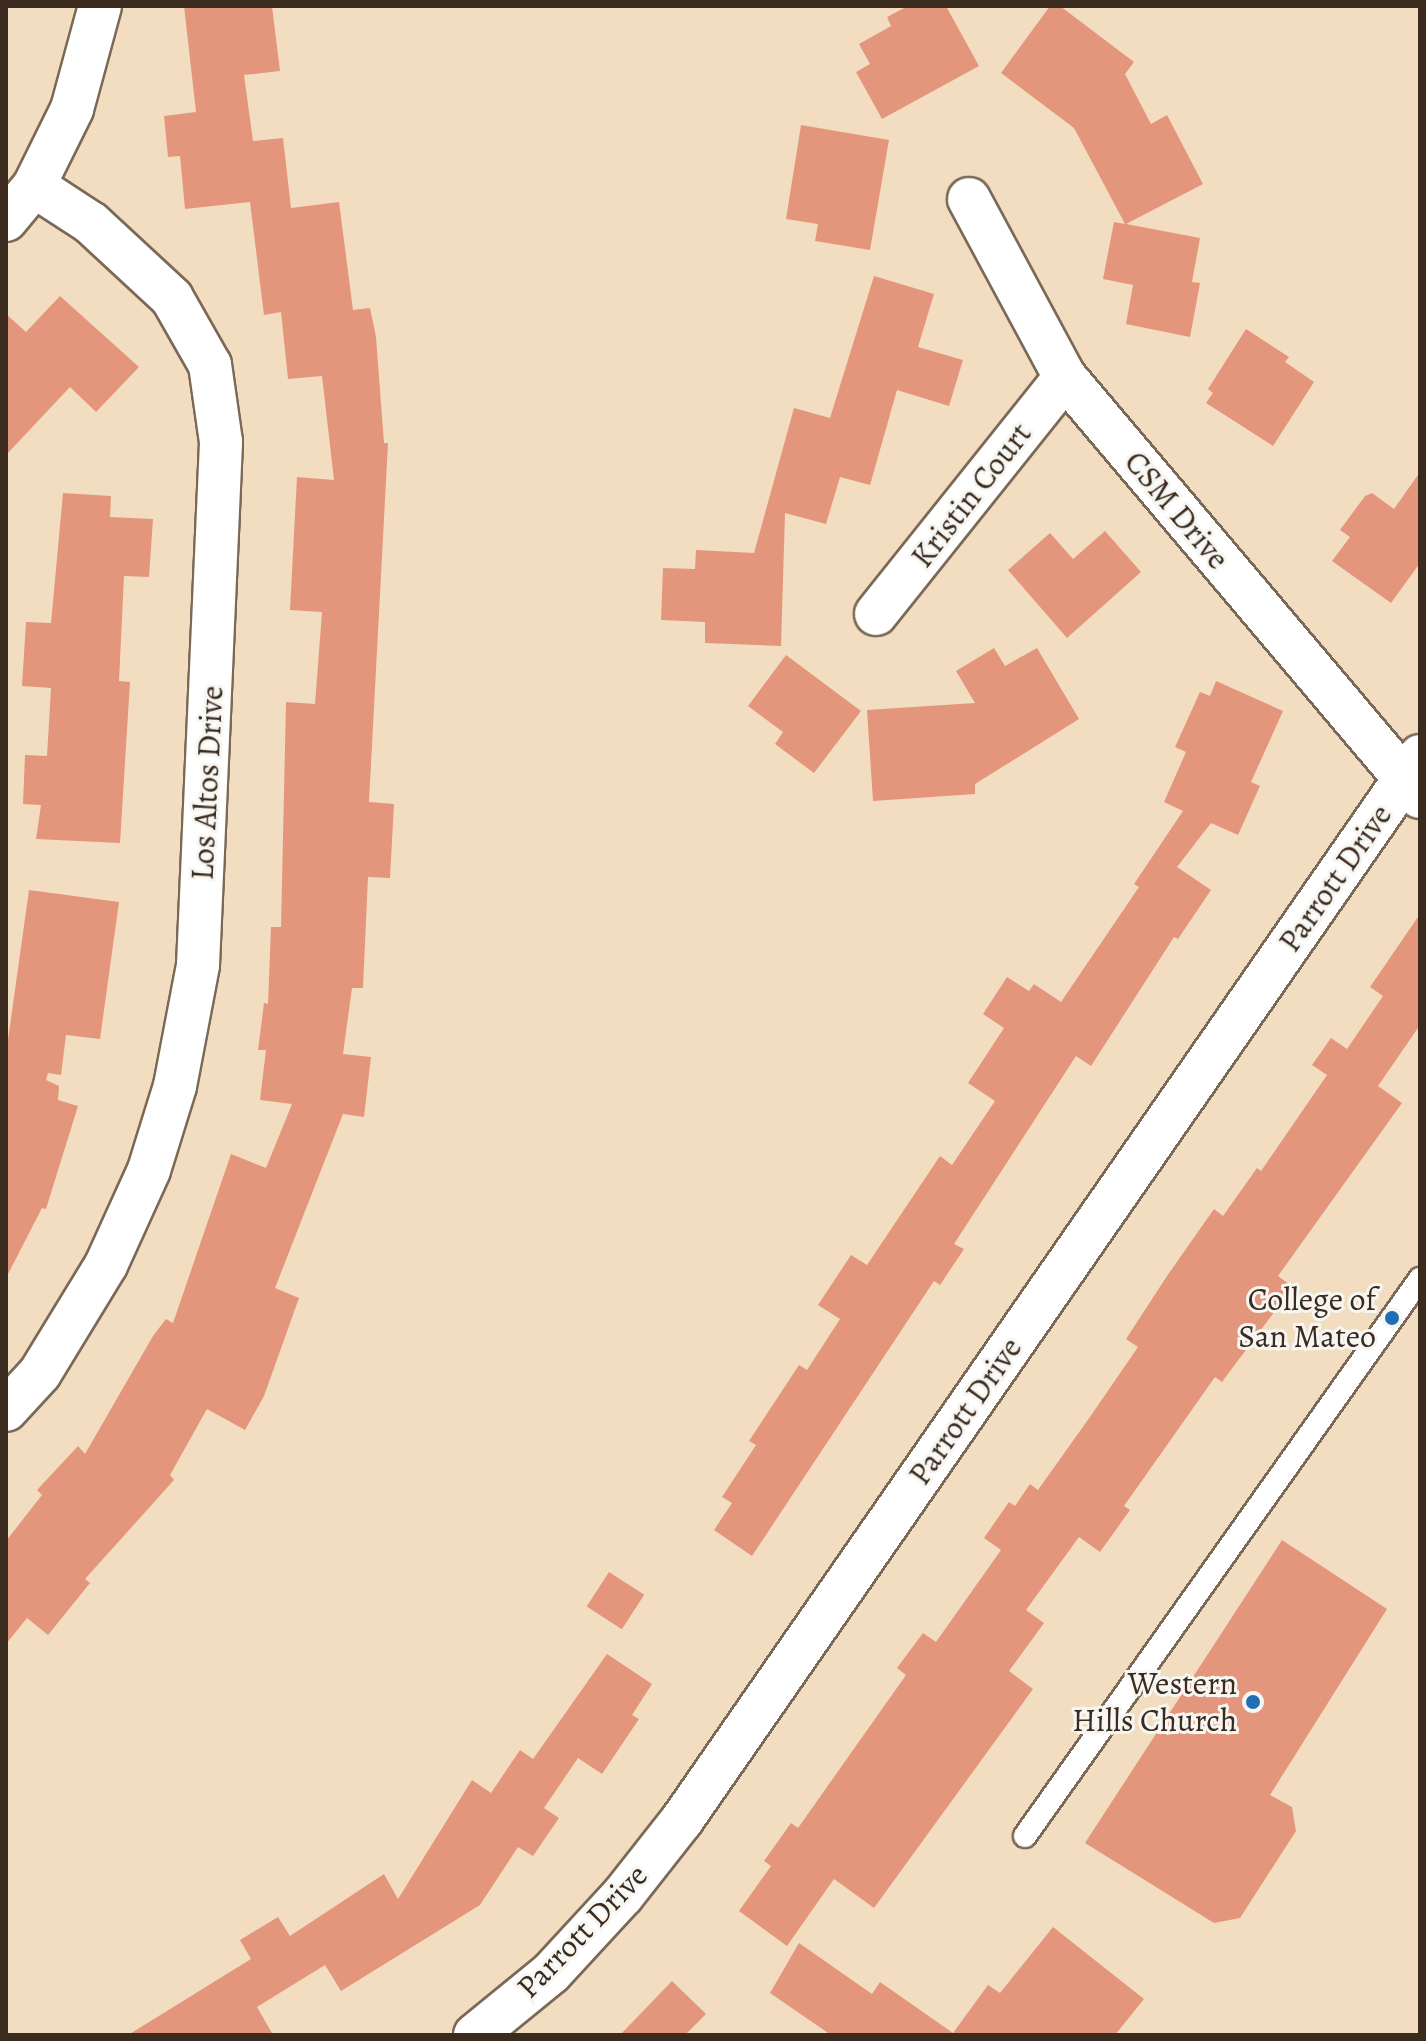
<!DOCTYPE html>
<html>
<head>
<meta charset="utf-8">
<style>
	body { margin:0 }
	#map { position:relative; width:1426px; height:2041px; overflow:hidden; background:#f2ddc1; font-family:Alegreya,serif }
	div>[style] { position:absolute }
	.building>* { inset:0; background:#e4967d; transform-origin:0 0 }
	.roads { filter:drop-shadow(2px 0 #7b6957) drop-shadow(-2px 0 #7b6957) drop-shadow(0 2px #7b6957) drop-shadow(0 -2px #7b6957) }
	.lane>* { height:22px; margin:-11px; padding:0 11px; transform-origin:11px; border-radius:11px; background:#fff }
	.street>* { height:42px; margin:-21px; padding:0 21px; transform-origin:21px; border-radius:21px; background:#fff }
	.dots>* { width:22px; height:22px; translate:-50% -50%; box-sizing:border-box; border:4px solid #f6f6f2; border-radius:50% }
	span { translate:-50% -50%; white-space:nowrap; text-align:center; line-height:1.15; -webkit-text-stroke:6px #f6f6f2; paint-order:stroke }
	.street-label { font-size:32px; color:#3b2a1e }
	.poi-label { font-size:32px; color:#3b2a1e }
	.right { translate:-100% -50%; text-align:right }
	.frame { position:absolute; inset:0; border:8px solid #3b2a1e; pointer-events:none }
</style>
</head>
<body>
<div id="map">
	<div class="building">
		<i style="clip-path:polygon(184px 6px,272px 6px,280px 71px,244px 75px,253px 141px,283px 138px,291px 208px,339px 202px,353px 310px,370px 308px,376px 337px,384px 443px,388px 443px,369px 802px,394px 804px,390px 878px,368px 877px,363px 988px,352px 988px,343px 1054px,371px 1057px,364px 1117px,343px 1114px,275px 1288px,299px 1298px,264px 1396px,245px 1430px,207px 1409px,170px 1475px,174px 1480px,85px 1579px,90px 1583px,48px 1635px,27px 1618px,6px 1644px,6px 1541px,42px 1495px,37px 1490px,78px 1446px,85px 1454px,153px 1336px,166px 1319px,173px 1323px,231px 1154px,266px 1168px,292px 1104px,260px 1100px,266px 1050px,258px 1050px,264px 1003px,268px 1004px,271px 927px,281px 927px,286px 702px,315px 704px,322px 612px,290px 610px,297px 477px,334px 480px,322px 376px,288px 379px,281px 312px,264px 315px,250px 202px,185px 209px,180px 156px,168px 157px,164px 116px,196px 112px)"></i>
		<i style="clip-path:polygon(908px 6px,946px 6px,979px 66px,882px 119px,856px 72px,870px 64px,859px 44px,891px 26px,887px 17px)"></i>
		<i style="clip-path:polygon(1050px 6px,1060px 6px,1134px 62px,1125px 74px,1151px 124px,1167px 115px,1203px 184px,1126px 224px,1200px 238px,1192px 282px,1200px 283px,1190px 337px,1126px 324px,1133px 285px,1103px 279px,1114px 222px,1125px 224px,1074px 128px,1001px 73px)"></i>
		<i style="clip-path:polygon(801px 125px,889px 140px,870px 250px,815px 241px,818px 224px,786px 219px)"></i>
		<i style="clip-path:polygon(874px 276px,934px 294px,918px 347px,963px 360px,949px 406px,897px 390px,870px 485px,840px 477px,826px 524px,785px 513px,781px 646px,705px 643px,705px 622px,661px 620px,663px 568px,695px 569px,696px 550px,754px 553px,794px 408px,830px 418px)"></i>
		<i style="clip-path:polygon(60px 296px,139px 367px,96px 412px,70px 387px,6px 455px,6px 314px,26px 332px)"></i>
		<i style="clip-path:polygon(1246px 329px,1289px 357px,1285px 362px,1314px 382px,1273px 446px,1206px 403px,1213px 393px,1208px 389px)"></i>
		<i style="clip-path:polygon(1420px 472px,1420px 563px,1391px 603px,1332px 561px,1350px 537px,1340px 530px,1365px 496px,1372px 493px,1394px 509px)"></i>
		<i style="clip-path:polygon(63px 493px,111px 496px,110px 517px,153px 519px,149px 577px,124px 576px,119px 681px,130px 682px,120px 843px,36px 839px,41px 805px,23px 804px,25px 755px,47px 756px,51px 688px,22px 686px,26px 622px,51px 623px)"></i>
		<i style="clip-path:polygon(1105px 531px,1141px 572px,1067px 638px,1008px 570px,1050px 533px,1073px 559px)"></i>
		<i style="clip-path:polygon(994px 648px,1005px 666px,1037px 648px,1079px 719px,975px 784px,975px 794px,873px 801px,867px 710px,975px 703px,956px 671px)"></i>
		<i style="clip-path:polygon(786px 655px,861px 711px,814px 773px,775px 744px,783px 732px,748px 706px)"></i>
		<i style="clip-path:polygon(1216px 681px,1283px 711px,1251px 782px,1260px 786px,1238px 835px,1211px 823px,1177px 867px,1211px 890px,1178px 939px,1174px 937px,1091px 1066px,1076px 1056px,954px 1244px,964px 1249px,940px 1285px,934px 1281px,752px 1556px,714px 1530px,732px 1503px,722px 1497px,756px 1445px,749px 1441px,799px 1365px,807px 1370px,840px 1319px,818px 1305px,851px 1255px,867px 1265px,940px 1156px,952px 1165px,995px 1101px,968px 1083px,1004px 1028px,983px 1014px,1007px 977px,1029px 991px,1034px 984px,1061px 1002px,1139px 887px,1134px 884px,1183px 811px,1164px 802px,1186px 752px,1175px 747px,1200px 692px,1210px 696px)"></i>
		<i style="clip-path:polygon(29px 890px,119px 902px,100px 1039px,66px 1035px,61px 1075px,48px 1073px,46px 1080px,59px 1086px,58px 1100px,78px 1106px,46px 1209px,42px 1208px,6px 1278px,6px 1054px)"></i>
		<i style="clip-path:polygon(1420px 914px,1420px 1025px,1378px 1086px,1402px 1103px,1278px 1276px,1293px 1287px,1222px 1382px,1215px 1377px,1124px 1506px,1130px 1510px,1100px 1552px,1079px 1537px,1026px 1610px,1044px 1623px,1009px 1671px,1033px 1689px,874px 1908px,834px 1879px,787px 1946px,739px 1911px,771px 1866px,764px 1861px,791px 1823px,798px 1828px,906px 1675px,897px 1668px,923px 1633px,936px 1642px,1001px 1550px,984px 1538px,1009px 1502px,1015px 1506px,1030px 1484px,1038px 1490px,1092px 1414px,1138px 1347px,1126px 1339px,1167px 1276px,1214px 1209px,1223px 1216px,1257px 1168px,1261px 1171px,1327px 1075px,1312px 1065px,1331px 1038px,1347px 1049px,1383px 996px,1370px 987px)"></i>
		<i style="clip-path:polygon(1282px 1540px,1387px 1609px,1270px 1795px,1292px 1807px,1296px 1831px,1240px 1918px,1214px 1923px,1085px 1843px)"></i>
		<i style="left:609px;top:1572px;width:42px;height:41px;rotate:33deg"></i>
		<i style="clip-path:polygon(607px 1654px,652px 1684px,632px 1715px,639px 1719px,602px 1774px,578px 1758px,544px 1808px,559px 1818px,533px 1856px,518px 1847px,480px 1905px,341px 1991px,325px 1965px,257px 2007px,273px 2035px,128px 2035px,251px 1959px,240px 1940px,278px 1917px,290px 1936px,384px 1874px,398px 1899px,472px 1780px,491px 1793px,520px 1750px,533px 1759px)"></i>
		<i style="clip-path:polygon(1053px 1927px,1144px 1999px,1115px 2035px,831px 2035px,770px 1993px,799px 1943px,872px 1994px,880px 1982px,953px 2033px,988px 1985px,1000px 1993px)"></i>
		<i style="clip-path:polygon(672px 1981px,706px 2014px,685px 2035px,620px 2035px)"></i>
	</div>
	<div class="roads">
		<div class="lane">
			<i style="left:1025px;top:1836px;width:683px;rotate:-54.66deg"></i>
		</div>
		<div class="street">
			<i style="left:969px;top:199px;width:202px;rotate:61.7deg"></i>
			<i style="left:1065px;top:377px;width:550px;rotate:49.79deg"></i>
			<i style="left:6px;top:220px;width:44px;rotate:-50.5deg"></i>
			<i style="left:34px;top:186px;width:86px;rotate:-63.7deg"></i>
			<i style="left:72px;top:109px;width:107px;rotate:-74.8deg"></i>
			<i style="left:876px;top:614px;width:303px;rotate:-51.4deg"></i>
			<i style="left:6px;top:1410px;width:50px;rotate:-47.4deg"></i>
			<i style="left:40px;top:1373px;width:127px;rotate:-58.6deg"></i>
			<i style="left:106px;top:1265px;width:104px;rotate:-65.6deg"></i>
			<i style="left:149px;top:1170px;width:88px;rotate:-72.8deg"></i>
			<i style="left:175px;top:1086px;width:123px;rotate:-79.2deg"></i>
			<i style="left:198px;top:965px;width:524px;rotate:-87.48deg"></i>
			<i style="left:221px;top:442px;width:78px;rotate:-98.1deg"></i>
			<i style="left:210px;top:365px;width:77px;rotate:-119.6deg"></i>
			<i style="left:172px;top:298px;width:110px;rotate:-137.2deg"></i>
			<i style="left:91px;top:223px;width:68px;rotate:-147deg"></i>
			<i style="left:475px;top:2035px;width:98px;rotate:-39.2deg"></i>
			<i style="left:551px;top:1973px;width:106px;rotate:-47.3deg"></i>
			<i style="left:623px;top:1895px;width:95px;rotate:-51.8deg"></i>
			<i style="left:682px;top:1820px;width:1295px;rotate:-55.25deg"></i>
		</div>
	</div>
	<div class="dots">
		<i style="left:1392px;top:1318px;background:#1f6fb2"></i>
		<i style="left:1253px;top:1702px;background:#1f6fb2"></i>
	</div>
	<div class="street-label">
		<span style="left:971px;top:495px;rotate:-52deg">Kristin Court</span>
		<span style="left:1177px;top:510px;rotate:50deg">CSM Drive</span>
		<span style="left:207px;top:783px;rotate:-87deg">Los Altos Drive</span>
		<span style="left:1335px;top:878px;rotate:-55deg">Parrott Drive</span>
		<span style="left:965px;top:1411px;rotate:-55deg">Parrott Drive</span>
		<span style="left:582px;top:1931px;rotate:-46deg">Parrott Drive</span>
	</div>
	<div class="poi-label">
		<span class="right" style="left:1376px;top:1318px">College of<br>San Mateo</span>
		<span class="right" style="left:1237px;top:1702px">Western<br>Hills Church</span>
	</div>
	<div class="frame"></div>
</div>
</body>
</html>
